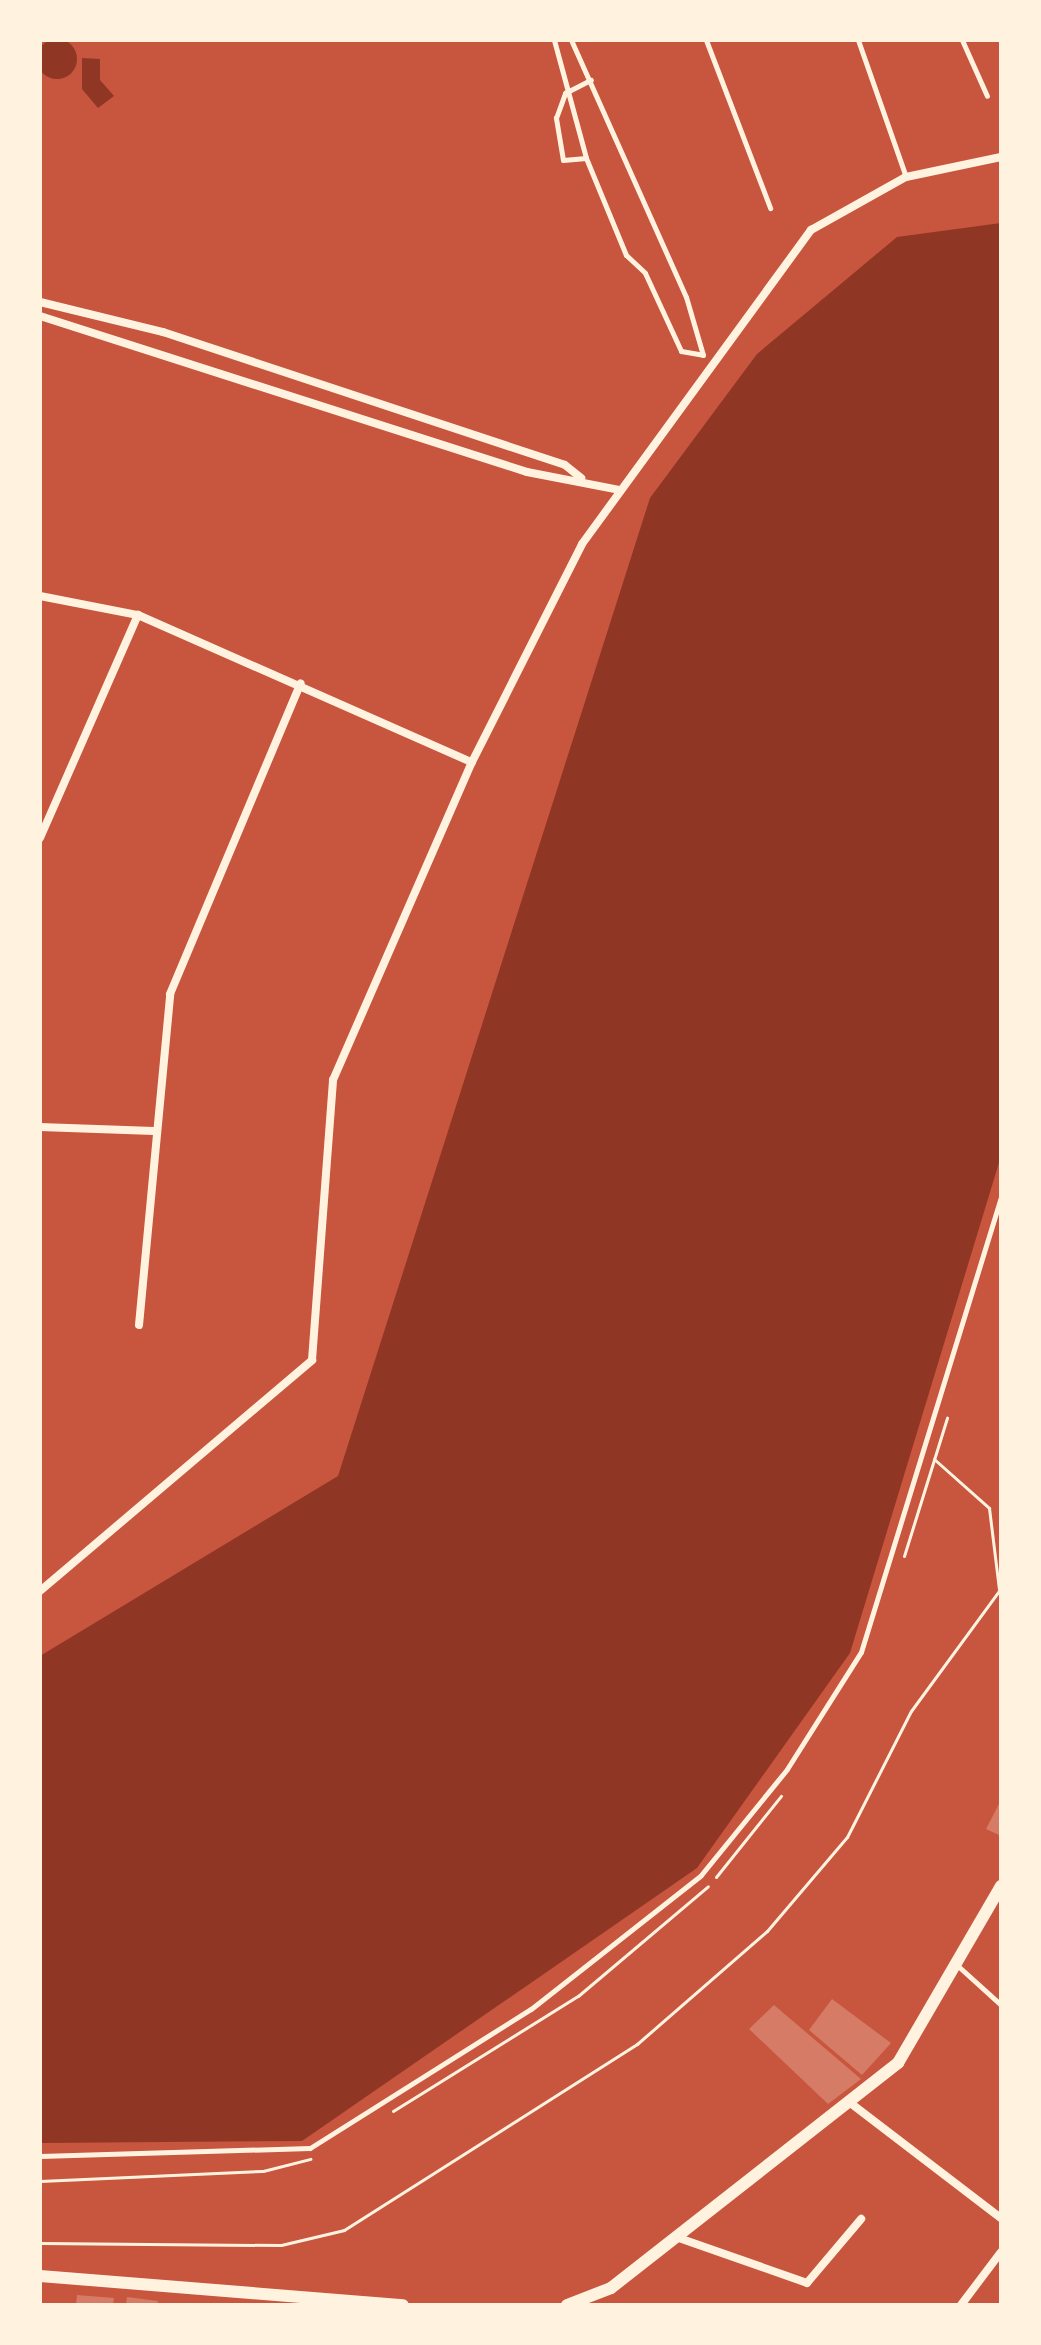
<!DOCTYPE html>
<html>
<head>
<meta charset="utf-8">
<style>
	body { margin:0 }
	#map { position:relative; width:1041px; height:2345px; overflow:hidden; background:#c8553d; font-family:"Fira Sans Condensed",sans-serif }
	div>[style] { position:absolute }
	.water>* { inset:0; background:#8f3625 }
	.round { border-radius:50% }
	.building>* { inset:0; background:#d67c66 }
	.path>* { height:3px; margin:-1.5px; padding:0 1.5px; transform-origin:1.5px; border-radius:1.5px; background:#fff3e0 }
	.service>* { height:5px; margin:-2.5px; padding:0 2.5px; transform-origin:2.5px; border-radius:2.5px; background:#fff3e0 }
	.minor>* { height:8px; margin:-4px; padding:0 4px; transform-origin:4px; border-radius:4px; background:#fff3e0 }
	.tertiary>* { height:12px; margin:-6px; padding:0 6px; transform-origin:6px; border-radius:6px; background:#fff3e0 }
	span { translate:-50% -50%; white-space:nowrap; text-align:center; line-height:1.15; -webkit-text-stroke:8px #fff3e0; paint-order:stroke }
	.frame { position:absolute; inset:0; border:42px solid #fff3e0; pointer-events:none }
</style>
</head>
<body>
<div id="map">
	<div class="water">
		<i class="round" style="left:37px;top:39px;width:40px;height:40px"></i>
		<i style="clip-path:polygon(82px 58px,100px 59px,100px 80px,114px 96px,98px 108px,82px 89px)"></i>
		<i style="clip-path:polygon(1001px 223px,1001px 1156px,850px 1653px,697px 1868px,302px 2141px,40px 2143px,40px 1656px,338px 1476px,650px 498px,757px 354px,897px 237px)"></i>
	</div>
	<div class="building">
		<i style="clip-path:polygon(1001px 1800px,1001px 1836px,986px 1829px)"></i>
		<i style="clip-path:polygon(832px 1999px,891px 2043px,862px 2075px,809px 2030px)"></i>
		<i style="clip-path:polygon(774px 2005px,861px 2079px,828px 2104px,749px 2029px)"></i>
		<i style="clip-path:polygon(77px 2295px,114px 2298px,113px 2305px,76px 2305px)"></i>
		<i style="clip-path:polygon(127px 2297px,158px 2301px,157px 2305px,126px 2305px)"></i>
	</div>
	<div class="path">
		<i style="left:934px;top:1459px;width:74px;rotate:41.7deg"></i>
		<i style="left:989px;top:1508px;width:83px;rotate:83deg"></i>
		<i style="left:904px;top:1556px;width:145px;rotate:-72.7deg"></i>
		<i style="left:716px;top:1877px;width:104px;rotate:-51.3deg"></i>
		<i style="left:393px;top:2111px;width:218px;rotate:-31.9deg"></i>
		<i style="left:578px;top:1996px;width:170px;rotate:-40.2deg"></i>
		<i style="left:40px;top:2181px;width:223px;rotate:-2.6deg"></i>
		<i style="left:263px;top:2171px;width:49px;rotate:-14.3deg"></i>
		<i style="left:40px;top:2243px;width:241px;rotate:0.5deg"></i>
		<i style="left:281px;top:2245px;width:65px;rotate:-13.4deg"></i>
		<i style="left:344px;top:2230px;width:347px;rotate:-32.4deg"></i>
		<i style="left:637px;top:2044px;width:172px;rotate:-41deg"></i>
		<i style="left:767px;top:1931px;width:123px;rotate:-49.6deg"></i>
		<i style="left:847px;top:1837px;width:141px;rotate:-63.1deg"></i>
		<i style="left:911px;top:1711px;width:152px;rotate:-53.8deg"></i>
	</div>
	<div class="service">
		<i style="left:554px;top:40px;width:122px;rotate:74.8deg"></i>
		<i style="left:586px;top:158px;width:105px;rotate:67.6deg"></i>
		<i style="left:626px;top:255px;width:26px;rotate:43deg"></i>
		<i style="left:645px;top:273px;width:86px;rotate:65.2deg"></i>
		<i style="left:681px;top:351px;width:22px;rotate:10deg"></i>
		<i style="left:703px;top:355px;width:60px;rotate:-106.3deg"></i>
		<i style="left:686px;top:297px;width:282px;rotate:-114.1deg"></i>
		<i style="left:706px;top:40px;width:180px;rotate:69.1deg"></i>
		<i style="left:858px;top:40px;width:145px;rotate:70.7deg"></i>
		<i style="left:962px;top:40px;width:61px;rotate:65.9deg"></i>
		<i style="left:586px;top:158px;width:23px;rotate:175deg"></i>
		<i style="left:563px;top:160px;width:43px;rotate:-99.5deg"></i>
		<i style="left:556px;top:118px;width:27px;rotate:-70deg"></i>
		<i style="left:565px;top:93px;width:29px;rotate:-27deg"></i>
		<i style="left:958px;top:1966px;width:58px;rotate:42.2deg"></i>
		<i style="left:40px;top:2156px;width:270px;rotate:-1.7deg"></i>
		<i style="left:310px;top:2148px;width:261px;rotate:-32.2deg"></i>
		<i style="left:531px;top:2009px;width:216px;rotate:-38.2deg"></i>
		<i style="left:701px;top:1875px;width:136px;rotate:-50.9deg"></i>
		<i style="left:787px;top:1769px;width:138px;rotate:-57.7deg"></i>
		<i style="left:861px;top:1652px;width:475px;rotate:-72.9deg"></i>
	</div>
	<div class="minor">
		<i style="left:40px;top:302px;width:127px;rotate:13.7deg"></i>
		<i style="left:163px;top:332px;width:423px;rotate:18.3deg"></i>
		<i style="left:565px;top:465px;width:21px;rotate:39deg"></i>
		<i style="left:40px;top:316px;width:511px;rotate:17.76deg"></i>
		<i style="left:527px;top:472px;width:95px;rotate:11deg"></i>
		<i style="left:40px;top:596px;width:100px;rotate:11deg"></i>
		<i style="left:138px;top:615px;width:365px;rotate:23.8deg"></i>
		<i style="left:40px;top:838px;width:244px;rotate:-66.3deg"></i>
		<i style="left:40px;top:1127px;width:114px;rotate:2deg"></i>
		<i style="left:139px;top:1325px;width:332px;rotate:-84.6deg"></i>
		<i style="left:170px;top:994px;width:337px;rotate:-67.2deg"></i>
		<i style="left:40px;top:1591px;width:357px;rotate:-40.3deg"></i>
		<i style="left:312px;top:1360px;width:281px;rotate:-85.7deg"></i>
		<i style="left:333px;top:1080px;width:347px;rotate:-66.4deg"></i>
		<i style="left:472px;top:762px;width:244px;rotate:-63.2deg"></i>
		<i style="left:582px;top:544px;width:389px;rotate:-53.9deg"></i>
		<i style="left:811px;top:230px;width:109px;rotate:-29.2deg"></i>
		<i style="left:906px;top:177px;width:97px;rotate:-11.9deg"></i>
		<i style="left:853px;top:2105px;width:186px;rotate:37.4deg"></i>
		<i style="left:676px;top:2237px;width:139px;rotate:19.3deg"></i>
		<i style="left:807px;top:2283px;width:84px;rotate:-49.8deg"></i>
		<i style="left:961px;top:2305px;width:66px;rotate:-53deg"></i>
	</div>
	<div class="tertiary">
		<i style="left:40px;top:2276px;width:364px;rotate:4.6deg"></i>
		<i style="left:567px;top:2305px;width:47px;rotate:-21.1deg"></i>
		<i style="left:611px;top:2288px;width:365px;rotate:-38.1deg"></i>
		<i style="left:898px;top:2063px;width:205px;rotate:-59.8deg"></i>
	</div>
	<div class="frame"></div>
</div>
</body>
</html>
